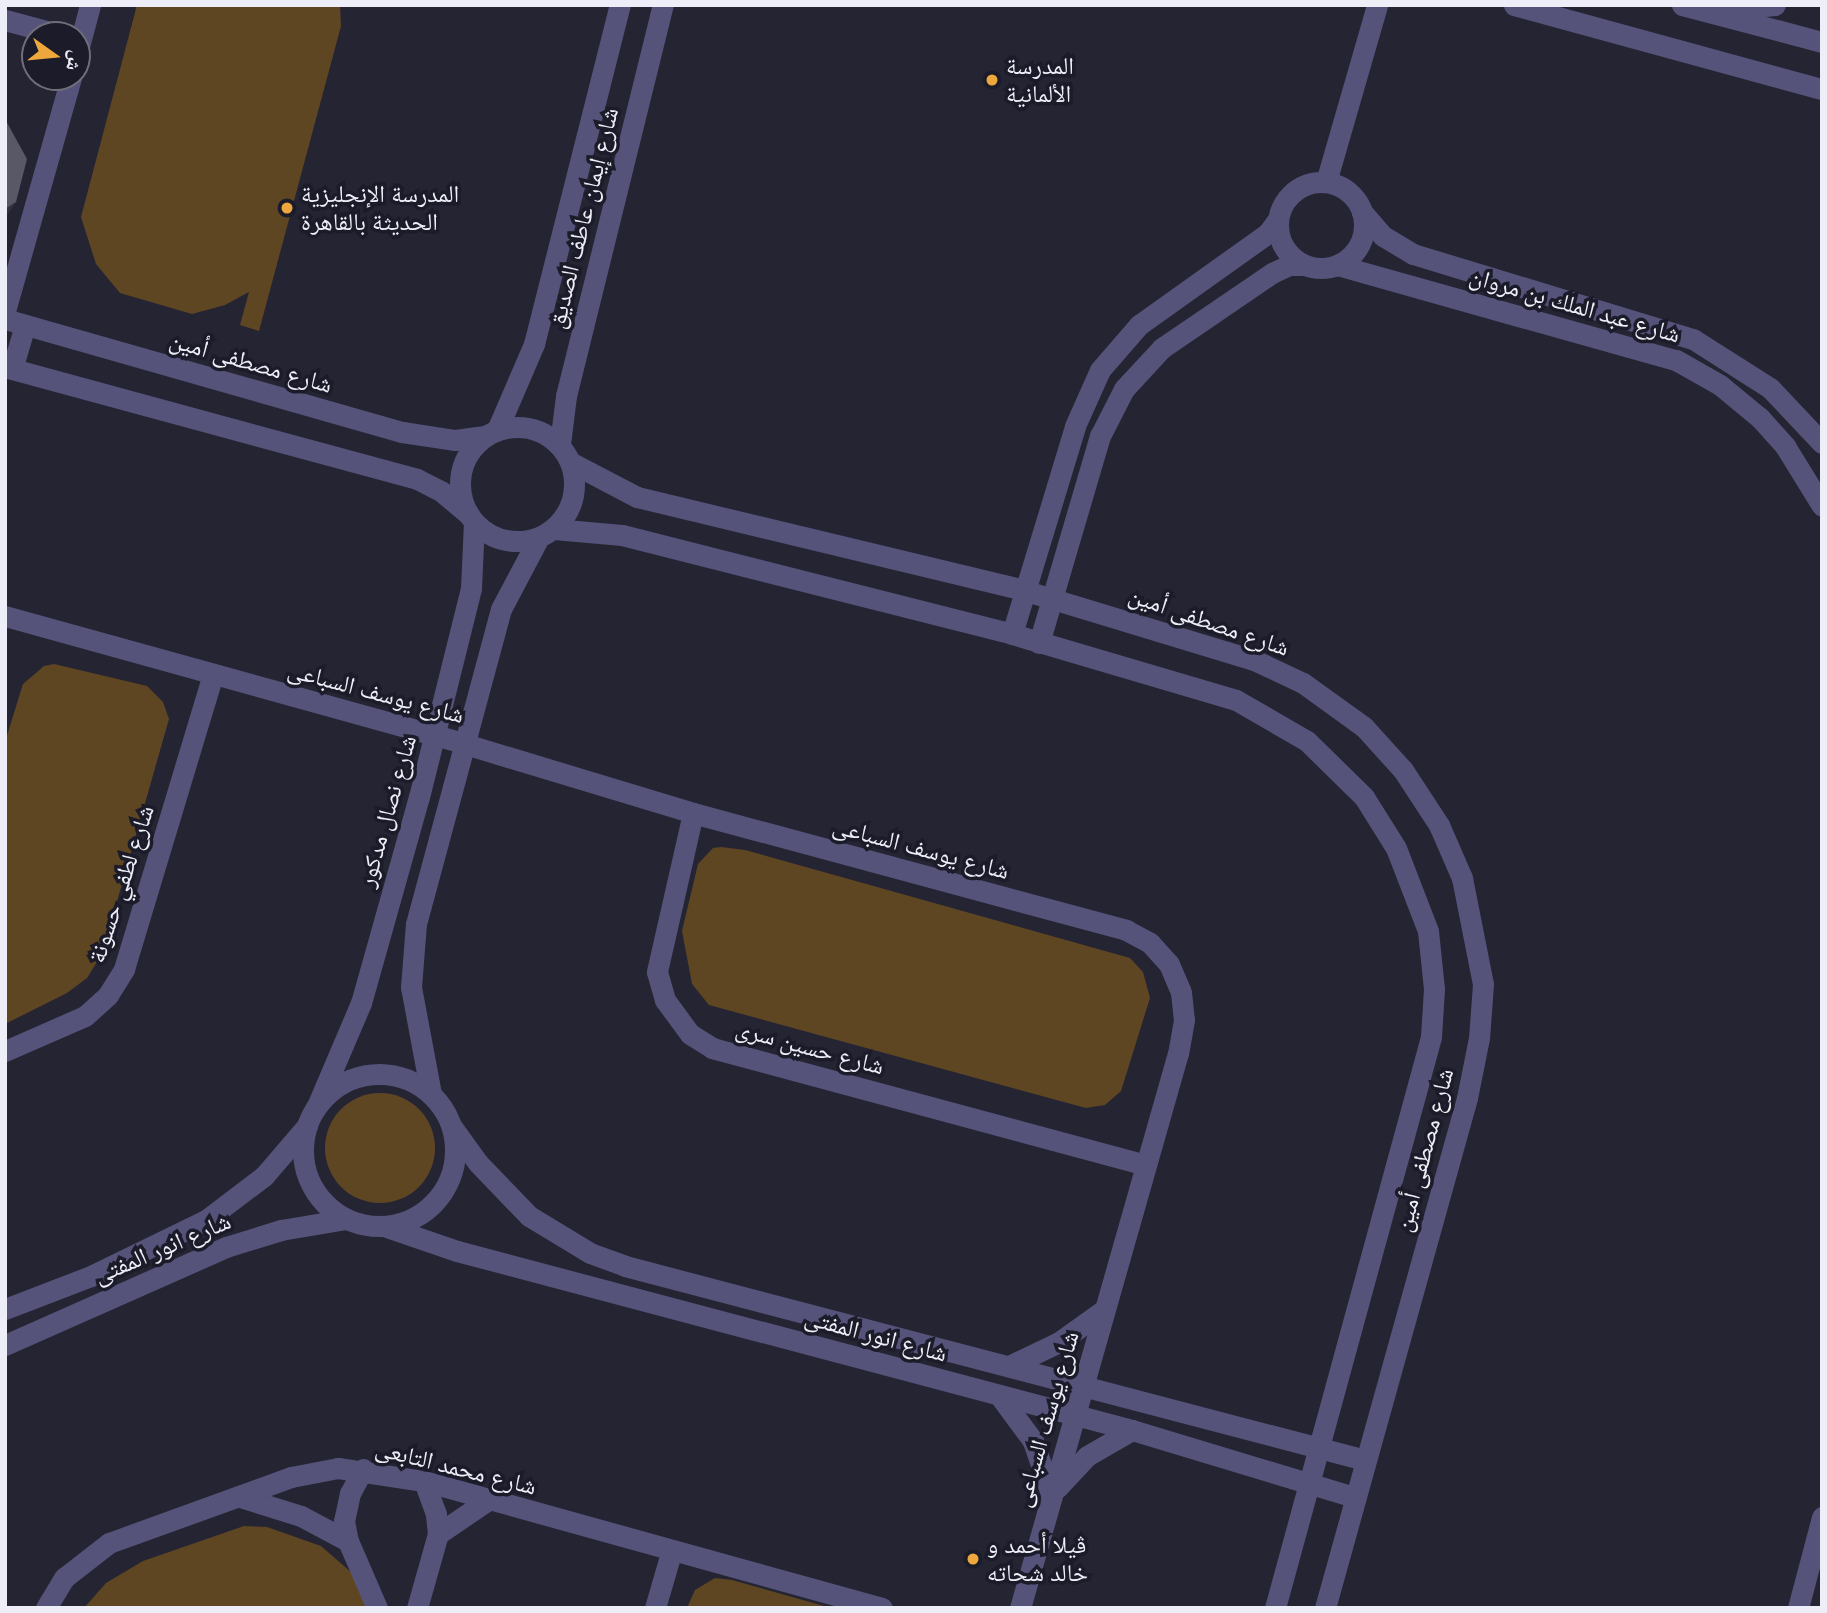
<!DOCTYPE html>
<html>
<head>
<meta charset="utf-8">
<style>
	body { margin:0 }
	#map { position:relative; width:1827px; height:1613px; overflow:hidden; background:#252433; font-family:Montserrat,"Noto Naskh Arabic",sans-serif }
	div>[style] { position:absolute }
	.green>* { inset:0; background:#5f4623 }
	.round { border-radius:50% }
	.minor>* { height:21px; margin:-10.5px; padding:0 10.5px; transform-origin:10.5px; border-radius:10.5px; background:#55537a }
	.minor>.ring { margin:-10.5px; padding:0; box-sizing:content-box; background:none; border:21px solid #55537a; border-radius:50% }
	.shaded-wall>* { inset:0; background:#323140 }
	.building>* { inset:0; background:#595867 }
	.dots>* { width:19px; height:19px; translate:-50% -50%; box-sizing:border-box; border:4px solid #1b1b29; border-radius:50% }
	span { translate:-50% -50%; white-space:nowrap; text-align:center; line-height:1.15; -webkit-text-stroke:7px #1b1b29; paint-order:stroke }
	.poi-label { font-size:24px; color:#eeeef8 }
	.left { translate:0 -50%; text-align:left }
	.street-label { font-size:24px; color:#eeeef8 }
	.frame { position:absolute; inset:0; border:7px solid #eeeef8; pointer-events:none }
	.north { position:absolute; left:21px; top:21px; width:70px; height:70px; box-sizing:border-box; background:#1b1b29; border:2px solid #6f6f7c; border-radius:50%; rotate:105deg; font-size:19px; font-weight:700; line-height:28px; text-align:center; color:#eeeef8 }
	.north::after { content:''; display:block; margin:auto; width:24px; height:32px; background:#eea73d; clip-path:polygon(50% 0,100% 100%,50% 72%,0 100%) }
</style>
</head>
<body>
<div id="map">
	<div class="green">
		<i style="clip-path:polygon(137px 5px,340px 5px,341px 26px,259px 331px,240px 325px,249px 292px,225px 305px,192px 314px,120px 293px,96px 264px,81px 217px)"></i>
		<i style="clip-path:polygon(54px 664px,147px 686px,163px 702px,169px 719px,102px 954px,87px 978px,67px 993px,5px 1024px,5px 742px,23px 684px,44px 666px)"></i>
		<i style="clip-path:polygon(721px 847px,745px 850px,1130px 958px,1143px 972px,1150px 998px,1121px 1091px,1105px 1105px,1086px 1108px,709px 1005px,692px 984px,682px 931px,698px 864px,713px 848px)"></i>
		<i class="round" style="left:325px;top:1093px;width:110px;height:110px"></i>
		<i style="clip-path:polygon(244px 1526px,267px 1527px,321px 1546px,360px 1580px,371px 1608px,84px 1608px,106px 1583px,143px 1561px)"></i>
		<i style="clip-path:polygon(715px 1578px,732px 1580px,831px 1608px,687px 1608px,695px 1590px)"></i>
	</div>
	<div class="minor">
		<i style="left:1514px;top:5px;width:319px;rotate:15.3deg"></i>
		<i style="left:1682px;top:5px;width:145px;rotate:14.8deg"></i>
		<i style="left:1721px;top:10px;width:54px;rotate:-5.3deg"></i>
		<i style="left:5px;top:20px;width:58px;rotate:15deg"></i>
		<i style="left:77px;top:54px;width:51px;rotate:-75.1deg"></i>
		<i style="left:1326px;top:182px;width:184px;rotate:-73.9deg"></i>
		<i class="ring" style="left:1278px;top:182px;width:65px;height:65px"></i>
		<i style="left:1362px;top:212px;width:32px;rotate:49deg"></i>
		<i style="left:1383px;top:236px;width:35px;rotate:31deg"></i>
		<i style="left:1413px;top:254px;width:293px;rotate:16.9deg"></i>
		<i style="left:1693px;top:339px;width:91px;rotate:32.5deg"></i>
		<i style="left:1770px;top:388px;width:76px;rotate:46.6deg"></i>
		<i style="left:1337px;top:265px;width:352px;rotate:15.7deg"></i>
		<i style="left:1676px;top:360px;width:51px;rotate:29.6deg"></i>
		<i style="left:1720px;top:385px;width:52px;rotate:39.5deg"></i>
		<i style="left:1760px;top:418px;width:38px;rotate:48deg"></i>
		<i style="left:1785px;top:446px;width:70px;rotate:58.3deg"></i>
		<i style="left:5px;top:311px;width:243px;rotate:-74.2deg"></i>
		<i style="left:5px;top:319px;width:413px;rotate:15.9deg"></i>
		<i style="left:402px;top:432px;width:54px;rotate:8.6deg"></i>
		<i style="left:455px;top:440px;width:30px;rotate:-8deg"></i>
		<i style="left:5px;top:367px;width:427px;rotate:15.2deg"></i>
		<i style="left:417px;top:479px;width:28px;rotate:27deg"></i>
		<i style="left:442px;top:492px;width:35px;rotate:40deg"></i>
		<i style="left:12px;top:369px;width:46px;rotate:-73.5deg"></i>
		<i class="ring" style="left:460px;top:427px;width:93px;height:93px"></i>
		<i style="left:497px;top:430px;width:94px;rotate:-66.7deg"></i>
		<i style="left:534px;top:344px;width:350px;rotate:-75.8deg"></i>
		<i style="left:560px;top:444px;width:48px;rotate:-82.9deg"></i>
		<i style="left:566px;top:396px;width:403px;rotate:-76.1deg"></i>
		<i style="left:572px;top:463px;width:73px;rotate:27.6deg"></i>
		<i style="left:637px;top:497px;width:397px;rotate:13.5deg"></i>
		<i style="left:1023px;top:590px;width:241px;rotate:16.9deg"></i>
		<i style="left:1254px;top:660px;width:54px;rotate:25.1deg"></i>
		<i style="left:1303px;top:683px;width:75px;rotate:35.8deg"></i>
		<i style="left:1364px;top:727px;width:58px;rotate:47.8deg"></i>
		<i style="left:1403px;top:770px;width:66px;rotate:56.8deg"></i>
		<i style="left:1439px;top:825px;width:58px;rotate:66.5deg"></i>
		<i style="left:1462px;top:878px;width:108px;rotate:78.8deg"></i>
		<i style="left:1483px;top:984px;width:54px;rotate:94.2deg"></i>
		<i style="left:1479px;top:1038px;width:61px;rotate:101.3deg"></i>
		<i style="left:1467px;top:1098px;width:529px;rotate:105.56deg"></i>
		<i style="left:554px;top:529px;width:68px;rotate:5deg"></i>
		<i style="left:622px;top:535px;width:402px;rotate:14.2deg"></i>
		<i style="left:1012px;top:634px;width:234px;rotate:16.4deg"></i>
		<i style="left:1236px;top:700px;width:82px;rotate:30deg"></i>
		<i style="left:1307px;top:741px;width:80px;rotate:44.5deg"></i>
		<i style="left:1364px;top:797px;width:60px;rotate:57.9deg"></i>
		<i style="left:1396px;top:848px;width:89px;rotate:68.9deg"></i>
		<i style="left:1428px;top:931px;width:58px;rotate:84.1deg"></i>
		<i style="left:1434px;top:989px;width:48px;rotate:93.6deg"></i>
		<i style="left:1431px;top:1037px;width:592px;rotate:105.28deg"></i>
		<i style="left:5px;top:616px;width:477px;rotate:15.5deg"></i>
		<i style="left:465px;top:744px;width:238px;rotate:16.8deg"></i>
		<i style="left:693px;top:813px;width:449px;rotate:15.1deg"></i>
		<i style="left:1126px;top:930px;width:27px;rotate:28deg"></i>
		<i style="left:1150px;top:943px;width:28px;rotate:48deg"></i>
		<i style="left:1169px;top:964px;width:30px;rotate:67deg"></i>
		<i style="left:1181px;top:992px;width:28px;rotate:84deg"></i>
		<i style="left:1184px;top:1020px;width:34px;rotate:100deg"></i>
		<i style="left:1178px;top:1053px;width:577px;rotate:105.89deg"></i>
		<i style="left:1012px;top:634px;width:217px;rotate:-73.1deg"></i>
		<i style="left:1075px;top:426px;width:61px;rotate:-65.9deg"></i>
		<i style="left:1100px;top:370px;width:60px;rotate:-49.1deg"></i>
		<i style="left:1139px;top:325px;width:158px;rotate:-35.5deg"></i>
		<i style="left:1268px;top:233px;width:17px;rotate:-54deg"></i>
		<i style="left:1039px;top:643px;width:216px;rotate:-73.6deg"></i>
		<i style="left:1100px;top:436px;width:53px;rotate:-62.9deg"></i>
		<i style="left:1124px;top:389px;width:56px;rotate:-47.2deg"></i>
		<i style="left:1162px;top:348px;width:133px;rotate:-34.3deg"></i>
		<i style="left:1272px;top:273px;width:19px;rotate:-25deg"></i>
		<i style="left:1289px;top:265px;width:16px"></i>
		<i style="left:693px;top:813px;width:163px;rotate:102.8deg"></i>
		<i style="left:657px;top:972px;width:29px;rotate:74deg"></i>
		<i style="left:665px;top:1000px;width:42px;rotate:53.7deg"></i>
		<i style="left:690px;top:1034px;width:26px;rotate:32deg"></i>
		<i style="left:712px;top:1048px;width:449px;rotate:15.1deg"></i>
		<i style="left:5px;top:1051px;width:87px;rotate:-23.6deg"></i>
		<i style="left:85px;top:1016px;width:31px;rotate:-42deg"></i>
		<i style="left:108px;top:995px;width:31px;rotate:-58deg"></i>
		<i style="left:124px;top:969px;width:308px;rotate:-73.2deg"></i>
		<i class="ring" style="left:303px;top:1074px;width:131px;height:131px"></i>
		<i style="left:431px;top:1094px;width:109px;rotate:-100.6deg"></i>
		<i style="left:411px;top:987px;width:63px;rotate:-85.5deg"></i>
		<i style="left:416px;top:924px;width:326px;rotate:-74.9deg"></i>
		<i style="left:501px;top:609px;width:79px;rotate:-62.1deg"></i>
		<i style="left:317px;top:1106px;width:112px;rotate:-66.9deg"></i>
		<i style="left:361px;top:1003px;width:214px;rotate:-74.3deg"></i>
		<i style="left:419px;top:797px;width:215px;rotate:-76deg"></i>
		<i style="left:471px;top:588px;width:66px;rotate:-87.4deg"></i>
		<i style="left:452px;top:1127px;width:44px;rotate:54.2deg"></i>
		<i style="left:478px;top:1163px;width:74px;rotate:46.1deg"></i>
		<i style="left:529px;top:1216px;width:71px;rotate:31.2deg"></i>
		<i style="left:590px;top:1253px;width:37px;rotate:20deg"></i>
		<i style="left:625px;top:1266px;width:765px;rotate:14.69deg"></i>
		<i style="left:384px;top:1226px;width:77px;rotate:18.9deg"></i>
		<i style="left:457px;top:1251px;width:698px;rotate:14.85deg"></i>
		<i style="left:1132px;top:1430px;width:232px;rotate:16.8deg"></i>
		<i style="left:5px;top:1309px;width:92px;rotate:-21deg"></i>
		<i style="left:91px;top:1276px;width:128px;rotate:-26deg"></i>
		<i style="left:206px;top:1220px;width:73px;rotate:-37.2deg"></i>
		<i style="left:264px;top:1176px;width:66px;rotate:-49.3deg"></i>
		<i style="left:5px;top:1345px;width:242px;rotate:-23.9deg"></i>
		<i style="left:226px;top:1247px;width:58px;rotate:-17.2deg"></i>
		<i style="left:281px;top:1230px;width:66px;rotate:-9.6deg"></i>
		<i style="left:1009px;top:1366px;width:55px;rotate:-25.6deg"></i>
		<i style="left:1059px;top:1342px;width:55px;rotate:-35.4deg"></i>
		<i style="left:999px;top:1395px;width:57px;rotate:53.5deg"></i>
		<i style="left:1033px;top:1441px;width:56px;rotate:71.2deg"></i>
		<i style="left:363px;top:1469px;width:27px;rotate:118deg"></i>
		<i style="left:350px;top:1493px;width:29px;rotate:102deg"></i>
		<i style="left:344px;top:1521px;width:20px;rotate:79deg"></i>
		<i style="left:348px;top:1541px;width:73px;rotate:66.6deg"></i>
		<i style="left:1057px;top:1488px;width:44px;rotate:-46.8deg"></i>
		<i style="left:1087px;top:1456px;width:52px;rotate:-30deg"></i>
		<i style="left:240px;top:1497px;width:64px;rotate:17.3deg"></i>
		<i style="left:301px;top:1516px;width:53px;rotate:28deg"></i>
		<i style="left:438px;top:1534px;width:60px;rotate:-34.2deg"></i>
		<i style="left:46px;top:1608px;width:35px;rotate:-59deg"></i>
		<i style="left:64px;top:1578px;width:57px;rotate:-37.9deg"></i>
		<i style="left:109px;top:1543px;width:194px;rotate:-19.9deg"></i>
		<i style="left:291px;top:1477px;width:48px;rotate:-10.8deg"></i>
		<i style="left:338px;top:1468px;width:87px;rotate:8.6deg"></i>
		<i style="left:424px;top:1481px;width:475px;rotate:15.5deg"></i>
		<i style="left:417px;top:1608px;width:77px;rotate:-74.2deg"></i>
		<i style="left:438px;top:1534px;width:20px;rotate:-96deg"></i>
		<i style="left:436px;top:1514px;width:35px;rotate:-110deg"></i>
		<i style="left:655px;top:1608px;width:57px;rotate:-73.8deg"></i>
		<i style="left:1798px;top:1608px;width:94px;rotate:-75.2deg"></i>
	</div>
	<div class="shaded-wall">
		<i style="clip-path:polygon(16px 202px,5px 218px,5px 209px)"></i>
	</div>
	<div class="building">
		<i style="clip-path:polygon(5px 119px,27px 159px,16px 202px,5px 209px)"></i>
	</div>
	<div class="dots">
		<i style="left:992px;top:80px;background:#eea73d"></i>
		<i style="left:287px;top:208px;background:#eea73d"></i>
		<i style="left:973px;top:1559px;background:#eea73d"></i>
	</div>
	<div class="poi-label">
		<span class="left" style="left:1006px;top:80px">المدرسة<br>الألمانية</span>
		<span class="left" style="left:301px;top:208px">المدرسة الإنجليزية<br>الحديثة بالقاهرة</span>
		<span class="left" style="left:987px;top:1559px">ڤيلا أحمد و<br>خالد شحاته</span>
	</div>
	<div class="street-label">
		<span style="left:583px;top:218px;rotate:-76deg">شارع إيمان عاطف الصديق</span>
		<span style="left:1575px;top:305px;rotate:16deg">شارع عبد الملك بن مروان</span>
		<span style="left:251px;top:362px;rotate:16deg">شارع مصطفى أمين</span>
		<span style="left:1209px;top:621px;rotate:19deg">شارع مصطفى أمين</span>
		<span style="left:376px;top:692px;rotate:15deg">شارع يوسف السباعى</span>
		<span style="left:387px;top:811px;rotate:-74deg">شارع نصال مدكور</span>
		<span style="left:921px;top:848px;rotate:15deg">شارع يوسف السباعى</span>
		<span style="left:121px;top:884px;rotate:-72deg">شارع لطفي حسونة</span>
		<span style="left:810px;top:1047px;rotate:15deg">شارع حسين سرى</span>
		<span style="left:1424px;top:1150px;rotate:-75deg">شارع مصطفى أمين</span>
		<span style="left:162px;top:1248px;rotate:-23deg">شارع انور المفتى</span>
		<span style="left:876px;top:1335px;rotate:15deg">شارع انور المفتى</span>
		<span style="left:1046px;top:1419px;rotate:-74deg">شارع يوسف السباعى</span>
		<span style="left:456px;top:1467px;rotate:14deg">شارع محمد التابعى</span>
	</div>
	<div class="frame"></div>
	<div class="north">ش</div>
</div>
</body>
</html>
